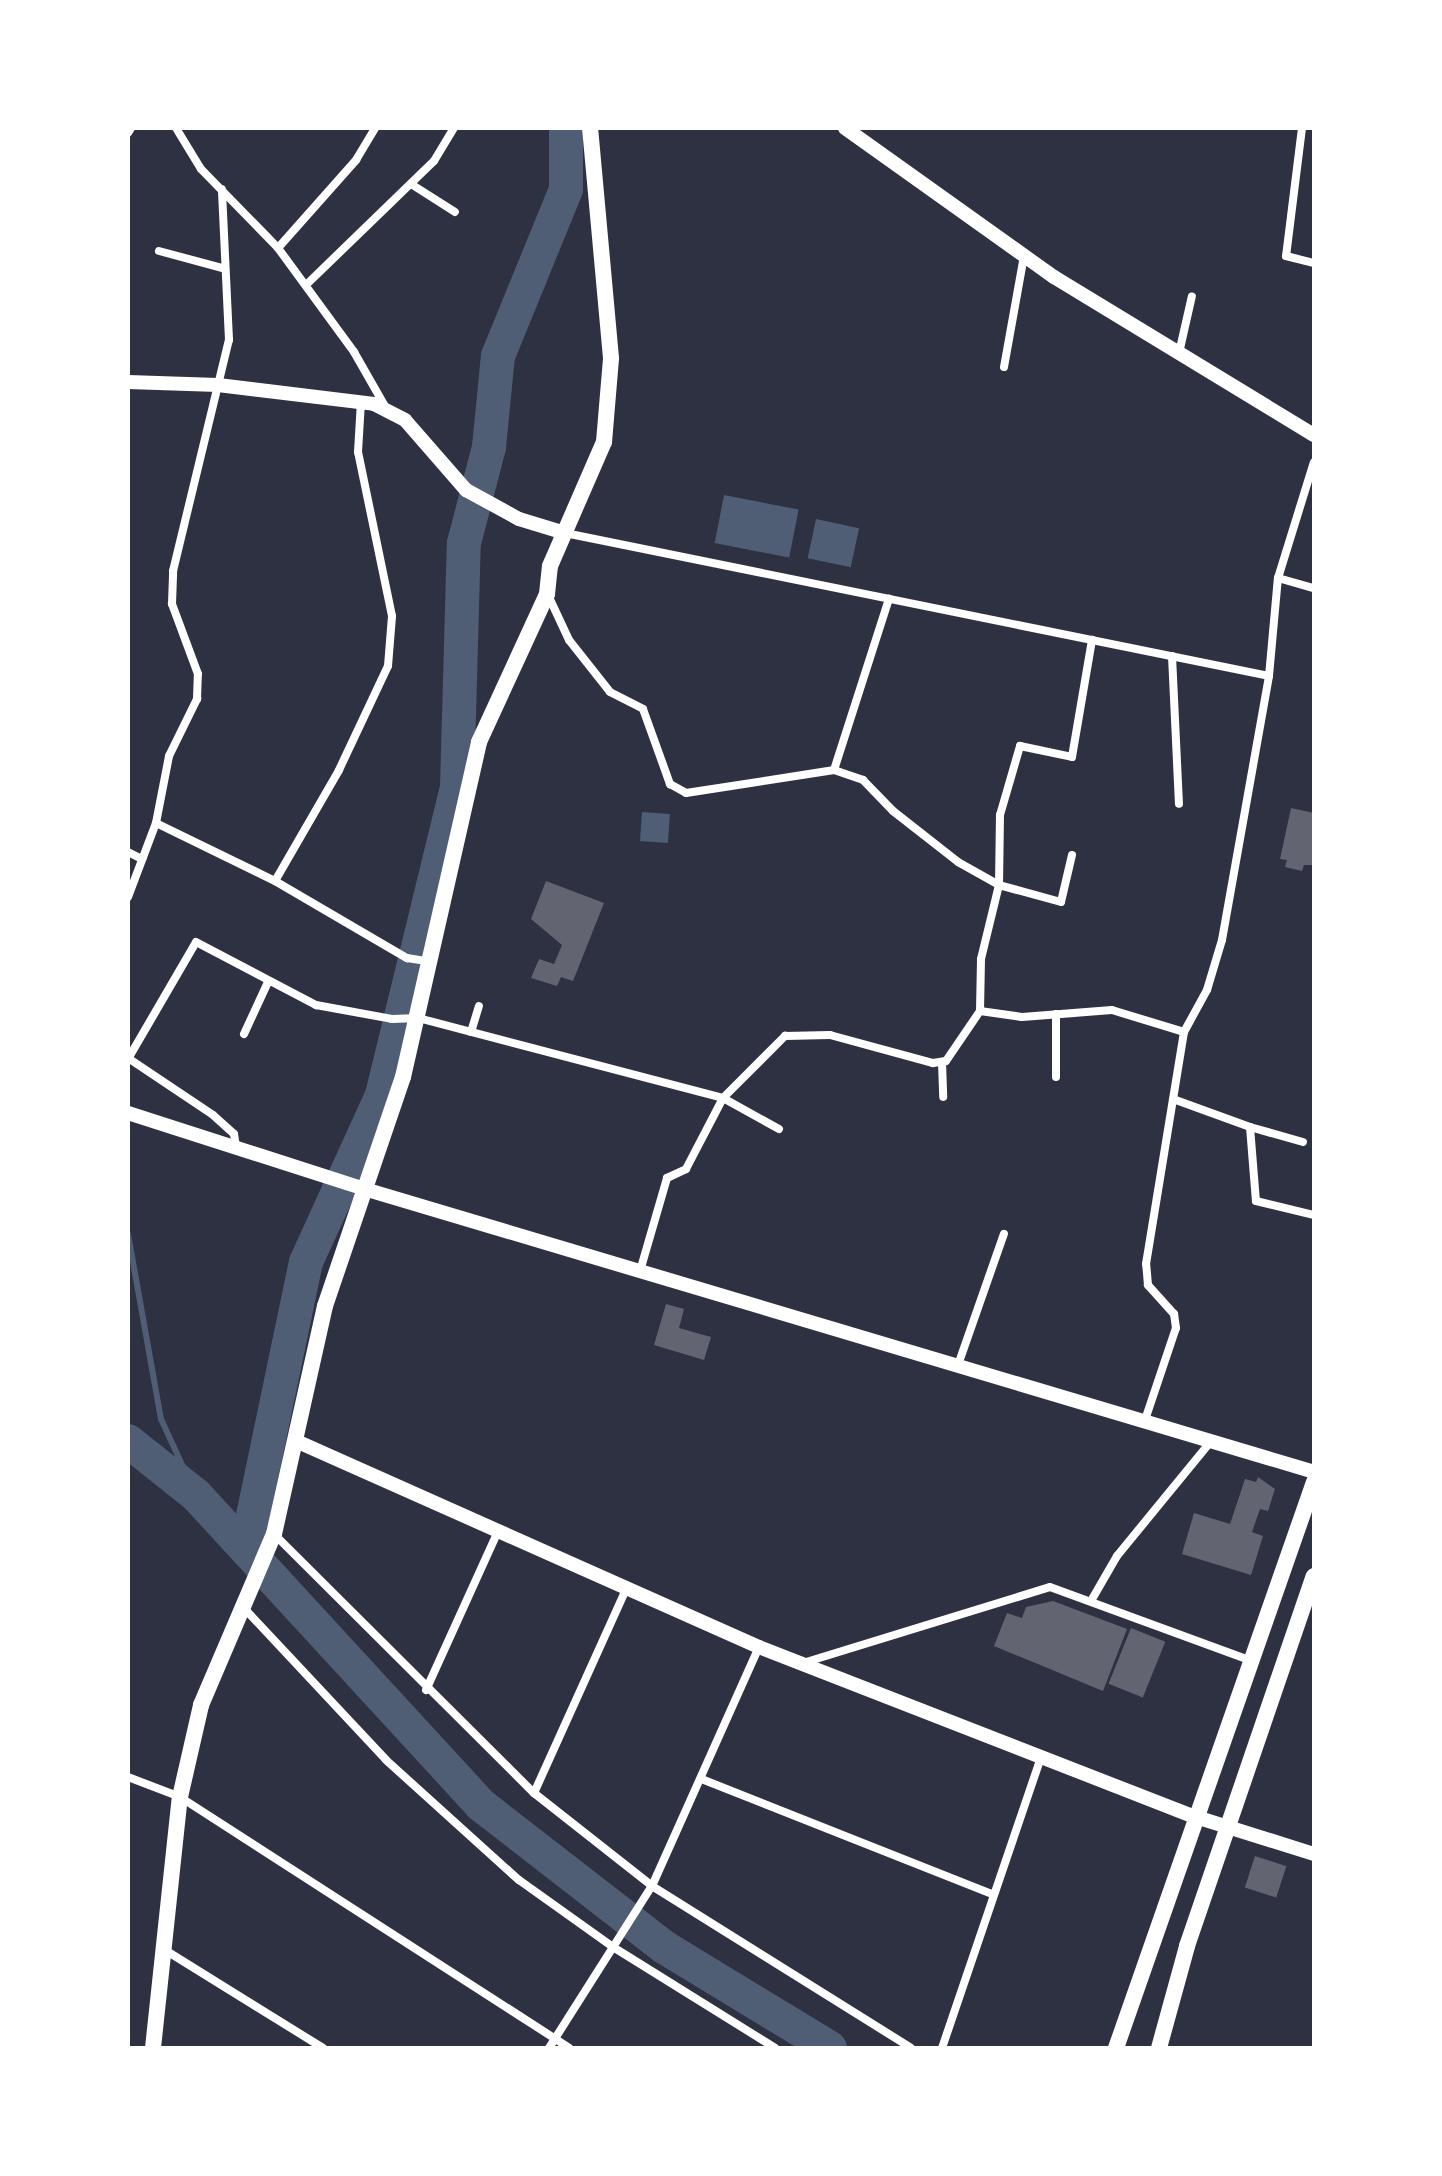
<!DOCTYPE html>
<html>
<head>
<meta charset="utf-8">
<style>
	body { margin:0 }
	#map { position:relative; width:1442px; height:2176px; overflow:hidden; background:#2d3142; font-family:"DM Sans",sans-serif }
	div>[style] { position:absolute }
	.water>* { inset:0; background:#4f5d75; transform-origin:0 0 }
	.stream>* { height:6px; margin:-3px; padding:0 3px; transform-origin:3px; border-radius:3px; background:#4f5d75 }
	.river>* { height:34px; margin:-17px; padding:0 17px; transform-origin:17px; border-radius:17px; background:#4f5d75 }
	.building>* { inset:0; background:#626471; transform-origin:0 0 }
	.minor>* { height:8px; margin:-4px; padding:0 4px; transform-origin:4px; border-radius:4px; background:#fff }
	.tertiary>* { height:14px; margin:-7px; padding:0 7px; transform-origin:7px; border-radius:7px; background:#fff }
	.secondary>* { height:16px; margin:-8px; padding:0 8px; transform-origin:8px; border-radius:8px; background:#fff }
	span { translate:-50% -50%; white-space:nowrap; text-align:center; line-height:1.15; -webkit-text-stroke:7px #fff; paint-order:stroke }
	.frame { position:absolute; inset:0; border:130px solid #fff; pointer-events:none }
</style>
</head>
<body>
<div id="map">
	<div class="water">
		<i style="left:724px;top:495px;width:76px;height:49px;rotate:11deg"></i>
		<i style="left:816px;top:519px;width:44px;height:40px;rotate:12deg"></i>
		<i style="left:642px;top:812px;width:28px;height:29px;rotate:4deg"></i>
	</div>
	<div class="stream">
		<i style="left:128px;top:1234px;width:188px;rotate:79.9deg"></i>
		<i style="left:161px;top:1419px;width:84px;rotate:65.3deg"></i>
	</div>
	<div class="river">
		<i style="left:128px;top:1441px;width:87px;rotate:38.5deg"></i>
		<i style="left:196px;top:1495px;width:421px;rotate:47.4deg"></i>
		<i style="left:481px;top:1805px;width:232px;rotate:37.8deg"></i>
		<i style="left:664px;top:1947px;width:194px;rotate:31.3deg"></i>
		<i style="left:246px;top:1549px;width:293px;rotate:-78.2deg"></i>
		<i style="left:306px;top:1262px;width:183px;rotate:-65.5deg"></i>
		<i style="left:382px;top:1095px;width:317px;rotate:-76.3deg"></i>
		<i style="left:457px;top:787px;width:244px;rotate:-88.4deg"></i>
		<i style="left:464px;top:543px;width:99px;rotate:-75.4deg"></i>
		<i style="left:489px;top:447px;width:91px;rotate:-84.4deg"></i>
		<i style="left:498px;top:356px;width:180px;rotate:-67.8deg"></i>
		<i style="left:566px;top:189px;width:61px;rotate:-90deg"></i>
	</div>
	<div class="building">
		<i style="clip-path:polygon(1291px 808px,1314px 813px,1314px 865px,1304px 865px,1302px 871px,1285px 867px,1287px 860px,1280px 859px)"></i>
		<i style="clip-path:polygon(546px 881px,604px 903px,573px 981px,561px 977px,557px 986px,531px 978px,539px 959px,554px 964px,562px 945px,531px 919px)"></i>
		<i style="clip-path:polygon(666px 1304px,684px 1309px,679px 1328px,711px 1337px,704px 1360px,654px 1345px)"></i>
		<i style="clip-path:polygon(1258px 1477px,1275px 1489px,1268px 1511px,1260px 1509px,1252px 1532px,1263px 1536px,1251px 1575px,1182px 1554px,1194px 1513px,1230px 1524px,1245px 1479px,1256px 1482px)"></i>
		<i style="clip-path:polygon(1053px 1601px,1127px 1629px,1103px 1691px,994px 1646px,1007px 1613px,1022px 1618px,1026px 1607px)"></i>
		<i style="left:1131px;top:1628px;width:37px;height:60px;rotate:22deg"></i>
		<i style="left:1255px;top:1856px;width:33px;height:33px;rotate:18deg"></i>
	</div>
	<div class="minor">
		<i style="left:176px;top:128px;width:48px;rotate:58.6deg"></i>
		<i style="left:201px;top:169px;width:110px;rotate:45.7deg"></i>
		<i style="left:278px;top:248px;width:129px;rotate:53.8deg"></i>
		<i style="left:354px;top:352px;width:64px;rotate:60.3deg"></i>
		<i style="left:1302px;top:128px;width:129px;rotate:97.1deg"></i>
		<i style="left:1286px;top:256px;width:29px;rotate:14deg"></i>
		<i style="left:128px;top:133px;width:6px;rotate:-59deg"></i>
		<i style="left:411px;top:184px;width:52px;rotate:32.5deg"></i>
		<i style="left:278px;top:248px;width:118px;rotate:-48.4deg"></i>
		<i style="left:356px;top:160px;width:37px;rotate:-59deg"></i>
		<i style="left:159px;top:251px;width:65px;rotate:15.1deg"></i>
		<i style="left:306px;top:285px;width:178px;rotate:-44.1deg"></i>
		<i style="left:434px;top:161px;width:39px;rotate:-59deg"></i>
		<i style="left:1179px;top:353px;width:58px;rotate:-77.2deg"></i>
		<i style="left:1004px;top:367px;width:113px;rotate:-79.8deg"></i>
		<i style="left:565px;top:533px;width:718px;rotate:11.48deg"></i>
		<i style="left:1278px;top:578px;width:37px;rotate:16deg"></i>
		<i style="left:548px;top:595px;width:50px;rotate:65deg"></i>
		<i style="left:569px;top:640px;width:66px;rotate:51.7deg"></i>
		<i style="left:610px;top:692px;width:37px;rotate:27deg"></i>
		<i style="left:643px;top:709px;width:80px;rotate:70.2deg"></i>
		<i style="left:670px;top:784px;width:18px;rotate:29deg"></i>
		<i style="left:686px;top:793px;width:150px;rotate:-8.8deg"></i>
		<i style="left:834px;top:770px;width:31px;rotate:19deg"></i>
		<i style="left:863px;top:780px;width:43px;rotate:45.9deg"></i>
		<i style="left:893px;top:811px;width:83px;rotate:38.1deg"></i>
		<i style="left:958px;top:862px;width:47px;rotate:29.3deg"></i>
		<i style="left:999px;top:885px;width:76px;rotate:103.7deg"></i>
		<i style="left:981px;top:959px;width:52px;rotate:91.1deg"></i>
		<i style="left:980px;top:1011px;width:42px;rotate:8.1deg"></i>
		<i style="left:1022px;top:1017px;width:90px;rotate:-4.4deg"></i>
		<i style="left:1112px;top:1010px;width:75px;rotate:17deg"></i>
		<i style="left:1172px;top:656px;width:148px;rotate:87.3deg"></i>
		<i style="left:834px;top:770px;width:180px;rotate:-72.2deg"></i>
		<i style="left:156px;top:823px;width:132px;rotate:26deg"></i>
		<i style="left:275px;top:881px;width:153px;rotate:30.3deg"></i>
		<i style="left:407px;top:958px;width:20px;rotate:9deg"></i>
		<i style="left:128px;top:852px;width:16px;rotate:27deg"></i>
		<i style="left:1072px;top:855px;width:48px;rotate:103.2deg"></i>
		<i style="left:1061px;top:902px;width:64px;rotate:-164.7deg"></i>
		<i style="left:999px;top:885px;width:70px;rotate:-89.2deg"></i>
		<i style="left:1000px;top:815px;width:72px;rotate:-73.8deg"></i>
		<i style="left:1020px;top:746px;width:53px;rotate:11.9deg"></i>
		<i style="left:1072px;top:757px;width:119px;rotate:-80.3deg"></i>
		<i style="left:275px;top:881px;width:128px;rotate:-60deg"></i>
		<i style="left:339px;top:770px;width:115px;rotate:-64.8deg"></i>
		<i style="left:388px;top:666px;width:50px;rotate:-85.4deg"></i>
		<i style="left:392px;top:616px;width:167px;rotate:-101.7deg"></i>
		<i style="left:358px;top:452px;width:50px;rotate:-86.6deg"></i>
		<i style="left:128px;top:897px;width:79px;rotate:-69.3deg"></i>
		<i style="left:156px;top:823px;width:68px;rotate:-79deg"></i>
		<i style="left:169px;top:756px;width:64px;rotate:-63.8deg"></i>
		<i style="left:197px;top:699px;width:25px;rotate:-88deg"></i>
		<i style="left:198px;top:674px;width:75px;rotate:-110.4deg"></i>
		<i style="left:172px;top:604px;width:33px;rotate:-88deg"></i>
		<i style="left:173px;top:571px;width:238px;rotate:-76.4deg"></i>
		<i style="left:229px;top:340px;width:151px;rotate:-92.7deg"></i>
		<i style="left:471px;top:1032px;width:27px;rotate:-73deg"></i>
		<i style="left:244px;top:1034px;width:57px;rotate:-65.2deg"></i>
		<i style="left:128px;top:1058px;width:102px;rotate:33.8deg"></i>
		<i style="left:213px;top:1115px;width:28px;rotate:42deg"></i>
		<i style="left:234px;top:1134px;width:12px;rotate:81deg"></i>
		<i style="left:128px;top:1059px;width:135px;rotate:-59.8deg"></i>
		<i style="left:196px;top:942px;width:136px;rotate:27.7deg"></i>
		<i style="left:316px;top:1005px;width:77px;rotate:10.4deg"></i>
		<i style="left:392px;top:1019px;width:26px;rotate:-2deg"></i>
		<i style="left:418px;top:1018px;width:315px;rotate:14.7deg"></i>
		<i style="left:723px;top:1098px;width:88px;rotate:-45deg"></i>
		<i style="left:785px;top:1036px;width:45px;rotate:-1.3deg"></i>
		<i style="left:830px;top:1035px;width:107px;rotate:15.2deg"></i>
		<i style="left:933px;top:1063px;width:13px;rotate:-9deg"></i>
		<i style="left:946px;top:1061px;width:60px;rotate:-55.8deg"></i>
		<i style="left:942px;top:1062px;width:35px;rotate:88deg"></i>
		<i style="left:1056px;top:1077px;width:63px;rotate:-90deg"></i>
		<i style="left:1173px;top:1099px;width:82px;rotate:20deg"></i>
		<i style="left:1250px;top:1127px;width:74px;rotate:85.4deg"></i>
		<i style="left:1256px;top:1201px;width:60px;rotate:13.6deg"></i>
		<i style="left:1250px;top:1127px;width:55px;rotate:15.8deg"></i>
		<i style="left:640px;top:1271px;width:97px;rotate:-73.8deg"></i>
		<i style="left:667px;top:1178px;width:21px;rotate:-25deg"></i>
		<i style="left:686px;top:1169px;width:80px;rotate:-62.5deg"></i>
		<i style="left:723px;top:1098px;width:64px;rotate:29deg"></i>
		<i style="left:958px;top:1365px;width:139px;rotate:-70.7deg"></i>
		<i style="left:1145px;top:1420px;width:97px;rotate:-71.4deg"></i>
		<i style="left:1176px;top:1328px;width:14px;rotate:-98deg"></i>
		<i style="left:1174px;top:1314px;width:39px;rotate:-132deg"></i>
		<i style="left:1148px;top:1285px;width:21px;rotate:-95deg"></i>
		<i style="left:1146px;top:1264px;width:235px;rotate:-80.7deg"></i>
		<i style="left:1184px;top:1032px;width:48px;rotate:-61.3deg"></i>
		<i style="left:1207px;top:990px;width:52px;rotate:-73.3deg"></i>
		<i style="left:1222px;top:940px;width:268px;rotate:-79.9deg"></i>
		<i style="left:1269px;top:676px;width:98px;rotate:-84.8deg"></i>
		<i style="left:1278px;top:578px;width:121px;rotate:-72.8deg"></i>
		<i style="left:274px;top:1534px;width:367px;rotate:44.9deg"></i>
		<i style="left:534px;top:1793px;width:150px;rotate:38.2deg"></i>
		<i style="left:652px;top:1886px;width:305px;rotate:32deg"></i>
		<i style="left:1091px;top:1601px;width:52px;rotate:-60deg"></i>
		<i style="left:1117px;top:1556px;width:150px;rotate:-50.7deg"></i>
		<i style="left:243px;top:1607px;width:209px;rotate:46.9deg"></i>
		<i style="left:386px;top:1760px;width:179px;rotate:42.1deg"></i>
		<i style="left:519px;top:1880px;width:115px;rotate:35.5deg"></i>
		<i style="left:613px;top:1947px;width:191px;rotate:31.9deg"></i>
		<i style="left:803px;top:1663px;width:258px;rotate:-17.1deg"></i>
		<i style="left:1050px;top:1587px;width:215px;rotate:20.1deg"></i>
		<i style="left:426px;top:1690px;width:175px;rotate:-65.6deg"></i>
		<i style="left:128px;top:1777px;width:56px;rotate:21deg"></i>
		<i style="left:180px;top:1797px;width:463px;rotate:32.8deg"></i>
		<i style="left:704px;top:1780px;width:310px;rotate:21.6deg"></i>
		<i style="left:534px;top:1793px;width:226px;rotate:-65.7deg"></i>
		<i style="left:165px;top:1950px;width:186px;rotate:31.8deg"></i>
		<i style="left:549px;top:2048px;width:192px;rotate:-57.6deg"></i>
		<i style="left:652px;top:1886px;width:262px;rotate:-65.9deg"></i>
		<i style="left:942px;top:2048px;width:307px;rotate:-71.2deg"></i>
	</div>
	<div class="tertiary">
		<i style="left:845px;top:128px;width:257px;rotate:35.5deg"></i>
		<i style="left:1054px;top:277px;width:304px;rotate:31.3deg"></i>
		<i style="left:128px;top:382px;width:90px;rotate:1.9deg"></i>
		<i style="left:218px;top:385px;width:157px;rotate:6.9deg"></i>
		<i style="left:374px;top:404px;width:35px;rotate:27deg"></i>
		<i style="left:405px;top:420px;width:93px;rotate:48.9deg"></i>
		<i style="left:466px;top:490px;width:60px;rotate:28.7deg"></i>
		<i style="left:519px;top:519px;width:48px;rotate:16.9deg"></i>
		<i style="left:128px;top:1113px;width:245px;rotate:17.8deg"></i>
		<i style="left:361px;top:1188px;width:994px;rotate:16.59deg"></i>
		<i style="left:296px;top:1441px;width:507px;rotate:23.99deg"></i>
		<i style="left:759px;top:1647px;width:469px;rotate:21.3deg"></i>
		<i style="left:1196px;top:1817px;width:124px;rotate:17.4deg"></i>
	</div>
	<div class="secondary">
		<i style="left:153px;top:2048px;width:252px;rotate:-83.9deg"></i>
		<i style="left:180px;top:1797px;width:94px;rotate:-77.1deg"></i>
		<i style="left:201px;top:1705px;width:186px;rotate:-66.9deg"></i>
		<i style="left:274px;top:1534px;width:234px;rotate:-77.4deg"></i>
		<i style="left:325px;top:1306px;width:242px;rotate:-71.2deg"></i>
		<i style="left:403px;top:1077px;width:344px;rotate:-77.2deg"></i>
		<i style="left:479px;top:742px;width:163px;rotate:-65.3deg"></i>
		<i style="left:547px;top:594px;width:28px;rotate:-84deg"></i>
		<i style="left:550px;top:566px;width:135px;rotate:-66.5deg"></i>
		<i style="left:604px;top:442px;width:84px;rotate:-85.2deg"></i>
		<i style="left:611px;top:358px;width:231px;rotate:-95.2deg"></i>
		<i style="left:1116px;top:2048px;width:600px;rotate:-70.72deg"></i>
		<i style="left:1159px;top:2048px;width:106px;rotate:-74.6deg"></i>
		<i style="left:1187px;top:1946px;width:391px;rotate:-71.1deg"></i>
	</div>
	<div class="frame"></div>
</div>
</body>
</html>
